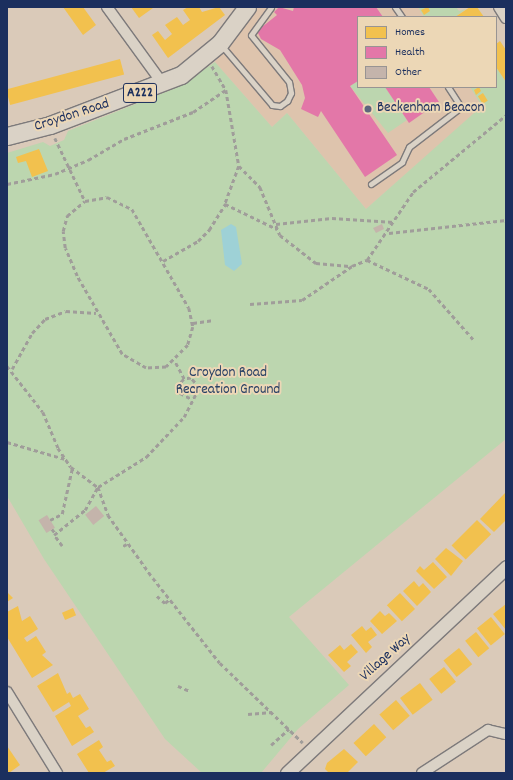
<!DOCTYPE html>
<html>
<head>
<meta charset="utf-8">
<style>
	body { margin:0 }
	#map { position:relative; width:513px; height:780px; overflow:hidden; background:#dacab9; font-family:Dekko,sans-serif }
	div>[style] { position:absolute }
	.built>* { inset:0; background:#dec4ad }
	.green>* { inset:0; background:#bcd6af }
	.water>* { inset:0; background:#9ed1d6 }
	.homes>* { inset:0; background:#f2c14e; transform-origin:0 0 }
	.health>* { inset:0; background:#e377a8 }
	.building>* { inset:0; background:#c4b4ab; transform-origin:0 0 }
	.round { border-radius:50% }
	.path>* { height:2.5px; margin-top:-1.25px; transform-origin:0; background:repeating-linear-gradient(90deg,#a09d9a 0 4px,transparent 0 7px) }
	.roads { filter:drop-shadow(1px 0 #7d7a7b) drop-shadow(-1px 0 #7d7a7b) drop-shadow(0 1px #7d7a7b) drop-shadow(0 -1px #7d7a7b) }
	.service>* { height:5px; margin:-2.5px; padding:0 2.5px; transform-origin:2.5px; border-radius:2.5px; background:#dad2c6 }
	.minor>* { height:10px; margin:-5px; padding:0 5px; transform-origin:5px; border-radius:5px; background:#dad2c6 }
	.tertiary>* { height:13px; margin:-6.5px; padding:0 6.5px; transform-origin:6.5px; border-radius:6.5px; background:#dad2c6 }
	.primary>* { height:17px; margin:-8.5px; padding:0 8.5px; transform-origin:8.5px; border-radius:8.5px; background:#dad2c6 }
	.dots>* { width:11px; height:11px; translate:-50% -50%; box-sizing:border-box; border:2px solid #ecd7b6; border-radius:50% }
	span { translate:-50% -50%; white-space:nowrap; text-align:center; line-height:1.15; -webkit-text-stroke:4px #ecd7b6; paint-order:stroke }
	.shield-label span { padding:1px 3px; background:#ecd7b6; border:1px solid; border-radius:3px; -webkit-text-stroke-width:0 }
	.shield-label { font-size:14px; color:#1b2f5e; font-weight:700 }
	.poi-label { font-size:15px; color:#1b2f5e }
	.left { translate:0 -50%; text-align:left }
	.street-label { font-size:15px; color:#1b2f5e }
	.park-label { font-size:15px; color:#294165 }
	.frame { position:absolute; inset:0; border:8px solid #1b2f5e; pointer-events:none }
	.legend { position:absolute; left:357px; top:16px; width:140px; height:72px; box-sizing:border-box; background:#ecd7b6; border:1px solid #989493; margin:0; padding:5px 7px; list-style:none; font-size:12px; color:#1b2f5e }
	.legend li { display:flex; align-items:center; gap:8px; height:20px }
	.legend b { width:20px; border:1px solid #989493 }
</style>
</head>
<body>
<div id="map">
	<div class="built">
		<i style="clip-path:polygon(254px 7px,418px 7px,424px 17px,358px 17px,358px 87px,470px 87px,483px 106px,366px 209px,287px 113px,272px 127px,215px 62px)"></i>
	</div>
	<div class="green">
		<i style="clip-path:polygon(418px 7px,456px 7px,459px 11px,466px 9px,455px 17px,424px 17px)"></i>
		<i style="clip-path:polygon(215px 62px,272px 127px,287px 113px,366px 209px,482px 106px,470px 87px,496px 87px,496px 67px,506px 82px,506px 439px,289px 617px,349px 685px,298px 729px,261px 773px,202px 773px,165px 739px,44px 559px,7px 496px,7px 153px,43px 142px,50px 146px,64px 140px,68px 131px,178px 87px)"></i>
		<i style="clip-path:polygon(358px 81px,358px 87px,385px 87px,407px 120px,388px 133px,350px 86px)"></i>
	</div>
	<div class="water">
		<i style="clip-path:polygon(231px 224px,236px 227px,242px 264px,234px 271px,225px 265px,221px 230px)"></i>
	</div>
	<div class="homes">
		<i style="clip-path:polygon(63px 7px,83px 7px,96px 25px,83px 35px)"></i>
		<i style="clip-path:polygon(131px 7px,153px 7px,153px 8px,139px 18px)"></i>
		<i style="clip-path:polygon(188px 7px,199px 7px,202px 12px,219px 7px,225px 15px,168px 58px,152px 35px,158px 31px,165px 40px,172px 34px,165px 25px,177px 17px,183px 25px,190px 20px,183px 10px)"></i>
		<i style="clip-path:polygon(428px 7px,430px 11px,424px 15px,421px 10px)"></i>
		<i style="clip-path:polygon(470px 7px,477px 7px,484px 17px,455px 17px)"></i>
		<i style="clip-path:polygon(500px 41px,506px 50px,506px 82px,496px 67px,496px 44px)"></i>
		<i style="left:120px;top:59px;width:16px;height:118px;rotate:75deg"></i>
		<i style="clip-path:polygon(479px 87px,481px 91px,476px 95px,474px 90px)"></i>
		<i style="left:483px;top:93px;width:9px;height:6px;rotate:58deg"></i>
		<i style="clip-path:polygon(39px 149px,48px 171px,32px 177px,26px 161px,18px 163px,16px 157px)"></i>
		<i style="clip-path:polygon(505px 493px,506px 520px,494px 532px,480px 519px)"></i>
		<i style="left:477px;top:520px;width:20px;height:36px;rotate:45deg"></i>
		<i style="clip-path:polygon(446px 548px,463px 561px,451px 576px,435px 559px)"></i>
		<i style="clip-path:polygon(433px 562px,447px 577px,434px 589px,416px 571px,420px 566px,424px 570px)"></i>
		<i style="clip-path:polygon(414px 581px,419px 587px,423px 583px,431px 592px,417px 606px,403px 591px)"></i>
		<i style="clip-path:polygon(7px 592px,13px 598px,7px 602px)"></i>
		<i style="left:400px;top:593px;width:22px;height:18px;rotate:47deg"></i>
		<i style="clip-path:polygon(506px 604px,506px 630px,493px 614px)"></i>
		<i style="clip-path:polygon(18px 606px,22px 621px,30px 616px,38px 629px,24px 638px,27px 642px,36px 636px,46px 652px,42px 655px,53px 665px,32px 678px,7px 637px,7px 612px)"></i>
		<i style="left:73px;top:608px;width:8px;height:12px;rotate:67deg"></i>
		<i style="clip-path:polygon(380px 611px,385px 616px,389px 613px,397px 621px,382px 634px,370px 621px)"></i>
		<i style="left:491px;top:617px;width:22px;height:18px;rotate:51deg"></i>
		<i style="clip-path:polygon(362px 626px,366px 631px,371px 627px,377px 635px,368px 642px,372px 647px,366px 653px,351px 635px)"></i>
		<i style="left:476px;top:632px;width:21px;height:14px;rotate:51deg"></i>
		<i style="clip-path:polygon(351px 644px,358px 652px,347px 662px,351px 666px,344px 672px,328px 655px,340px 645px,344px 650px)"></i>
		<i style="left:459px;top:648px;width:21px;height:20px;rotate:51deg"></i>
		<i style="left:444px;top:667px;width:19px;height:19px;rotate:51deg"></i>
		<i style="clip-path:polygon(58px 673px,67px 694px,70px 692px,73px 698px,80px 694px,89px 709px,78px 716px,86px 728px,90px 726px,94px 732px,72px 746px,55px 716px,71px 706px,69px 702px,53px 712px,37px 686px)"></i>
		<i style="left:420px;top:683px;width:21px;height:25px;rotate:53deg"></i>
		<i style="left:396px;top:700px;width:21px;height:22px;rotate:49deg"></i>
		<i style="left:374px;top:724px;width:18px;height:28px;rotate:47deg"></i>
		<i style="clip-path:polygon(99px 740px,103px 747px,99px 750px,107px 762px,111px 760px,115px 766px,103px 773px,89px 773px,77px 754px)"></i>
		<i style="clip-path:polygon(7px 746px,20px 765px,9px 773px,7px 773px)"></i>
		<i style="clip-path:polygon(344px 749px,358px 762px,347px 773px,329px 773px,325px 769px,327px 763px)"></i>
	</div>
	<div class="health">
		<i style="clip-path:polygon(279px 7px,293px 11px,294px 7px,376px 7px,383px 17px,358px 17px,358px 81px,350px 86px,397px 155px,365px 177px,321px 111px,318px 117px,301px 109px,305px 98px,302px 85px,280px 50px,261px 39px,257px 31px,277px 15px,274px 12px)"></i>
		<i style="clip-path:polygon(385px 87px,429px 87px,439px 102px,409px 123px)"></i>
	</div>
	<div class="building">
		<i style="clip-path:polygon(382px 224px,384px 229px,376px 233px,373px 228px)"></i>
		<i class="round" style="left:185.5px;top:386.5px;width:7px;height:7px"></i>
		<i style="left:96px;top:506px;width:13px;height:14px;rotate:51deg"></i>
		<i style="left:47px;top:515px;width:15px;height:10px;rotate:58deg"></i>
	</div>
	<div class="path">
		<i style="left:212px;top:66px;width:28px;rotate:60deg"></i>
		<i style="left:226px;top:90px;width:77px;rotate:80.3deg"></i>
		<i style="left:239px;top:166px;width:30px;rotate:45deg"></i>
		<i style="left:260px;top:187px;width:52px;rotate:67.4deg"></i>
		<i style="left:280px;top:235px;width:46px;rotate:37.9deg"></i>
		<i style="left:316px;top:263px;width:36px;rotate:5deg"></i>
		<i style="left:352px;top:266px;width:16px;rotate:-22deg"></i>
		<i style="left:367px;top:260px;width:82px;rotate:-55.9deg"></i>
		<i style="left:413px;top:192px;width:121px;rotate:-39.6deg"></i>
		<i style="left:55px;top:138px;width:70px;rotate:64.5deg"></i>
		<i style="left:85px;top:201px;width:22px;rotate:-10deg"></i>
		<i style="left:107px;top:197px;width:28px;rotate:26deg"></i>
		<i style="left:132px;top:209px;width:114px;rotate:60.1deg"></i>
		<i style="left:189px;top:308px;width:19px;rotate:78deg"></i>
		<i style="left:193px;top:327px;width:19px;rotate:106deg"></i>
		<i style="left:188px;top:345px;width:31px;rotate:135deg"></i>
		<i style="left:166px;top:367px;width:20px;rotate:177deg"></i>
		<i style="left:146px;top:368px;width:28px;rotate:-150deg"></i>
		<i style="left:122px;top:354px;width:90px;rotate:-120deg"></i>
		<i style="left:77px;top:276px;width:30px;rotate:-113deg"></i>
		<i style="left:65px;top:248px;width:17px;rotate:-97deg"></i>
		<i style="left:63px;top:231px;width:16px;rotate:-75deg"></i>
		<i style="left:67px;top:216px;width:23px;rotate:-40deg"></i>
		<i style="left:239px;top:166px;width:40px;rotate:110.2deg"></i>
		<i style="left:225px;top:204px;width:58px;rotate:25.7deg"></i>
		<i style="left:7px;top:184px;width:49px;rotate:-11.8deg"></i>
		<i style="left:55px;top:174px;width:36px;rotate:-23deg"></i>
		<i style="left:88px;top:160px;width:42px;rotate:-30.3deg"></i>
		<i style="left:124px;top:139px;width:74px;rotate:-21.4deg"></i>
		<i style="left:193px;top:112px;width:40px;rotate:-34deg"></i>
		<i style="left:276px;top:224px;width:56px;rotate:-6.1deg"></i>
		<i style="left:332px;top:218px;width:62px;rotate:3.7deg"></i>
		<i style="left:389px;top:233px;width:118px;rotate:-6.3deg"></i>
		<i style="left:367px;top:260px;width:68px;rotate:25.1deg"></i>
		<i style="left:429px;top:289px;width:68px;rotate:48.6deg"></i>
		<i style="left:163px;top:261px;width:40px;rotate:-29.7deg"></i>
		<i style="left:198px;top:241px;width:16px;rotate:-45deg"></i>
		<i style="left:209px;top:230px;width:31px;rotate:-58deg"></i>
		<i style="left:250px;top:304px;width:52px;rotate:-4.4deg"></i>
		<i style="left:302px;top:300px;width:60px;rotate:-34.2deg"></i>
		<i style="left:193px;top:323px;width:21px;rotate:-8deg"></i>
		<i style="left:7px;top:366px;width:58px;rotate:52deg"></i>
		<i style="left:43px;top:412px;width:39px;rotate:67deg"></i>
		<i style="left:58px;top:448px;width:23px;rotate:56deg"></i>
		<i style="left:71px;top:467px;width:34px;rotate:37deg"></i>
		<i style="left:98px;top:487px;width:30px;rotate:70deg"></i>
		<i style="left:108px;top:515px;width:77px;rotate:54.5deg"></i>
		<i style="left:153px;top:578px;width:108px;rotate:51.8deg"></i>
		<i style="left:220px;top:663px;width:115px;rotate:43.9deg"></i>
		<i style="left:12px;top:369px;width:41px;rotate:-60.9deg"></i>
		<i style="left:32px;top:333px;width:19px;rotate:-47deg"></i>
		<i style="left:45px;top:319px;width:22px;rotate:-21deg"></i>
		<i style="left:66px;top:311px;width:30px;rotate:4deg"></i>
		<i style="left:184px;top:379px;width:8px;rotate:130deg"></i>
		<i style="left:179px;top:385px;width:8px;rotate:83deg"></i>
		<i style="left:180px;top:393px;width:13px;rotate:27deg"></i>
		<i style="left:7px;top:442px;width:60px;rotate:16.3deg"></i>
		<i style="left:50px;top:520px;width:13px;rotate:-27deg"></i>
		<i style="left:62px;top:514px;width:46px;rotate:-77.5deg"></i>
		<i style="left:52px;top:529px;width:6px;rotate:51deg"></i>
		<i style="left:62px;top:546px;width:14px;rotate:-126deg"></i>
		<i style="left:54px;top:535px;width:40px;rotate:-39deg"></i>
		<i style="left:85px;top:510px;width:26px;rotate:-61deg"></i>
		<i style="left:98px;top:487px;width:57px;rotate:-32deg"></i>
		<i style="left:146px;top:457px;width:55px;rotate:-46.5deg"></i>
		<i style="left:184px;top:417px;width:33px;rotate:-63deg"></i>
		<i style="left:199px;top:388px;width:13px;rotate:-129deg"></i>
		<i style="left:191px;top:378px;width:7px;rotate:172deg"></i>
		<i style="left:184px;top:379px;width:19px;rotate:-118deg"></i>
		<i style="left:123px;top:546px;width:4px;rotate:-27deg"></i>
		<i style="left:157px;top:596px;width:11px;rotate:41deg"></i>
		<i style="left:165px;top:603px;width:6px;rotate:-39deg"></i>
		<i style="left:178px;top:686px;width:13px;rotate:23deg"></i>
		<i style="left:248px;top:714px;width:24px;rotate:-5deg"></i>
		<i style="left:271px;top:745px;width:24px;rotate:-42deg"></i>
	</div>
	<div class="roads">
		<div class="service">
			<i style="left:395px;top:7px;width:12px;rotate:55deg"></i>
			<i style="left:222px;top:46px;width:77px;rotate:49.7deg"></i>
			<i style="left:272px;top:105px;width:8px;rotate:7deg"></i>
			<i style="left:280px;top:106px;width:9px;rotate:-36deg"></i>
			<i style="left:287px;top:101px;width:9px;rotate:-63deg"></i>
			<i style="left:291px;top:93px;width:11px;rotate:-100deg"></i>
			<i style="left:289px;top:82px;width:60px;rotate:-129deg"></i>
			<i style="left:251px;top:35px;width:34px;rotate:-54deg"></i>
			<i style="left:371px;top:184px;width:38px;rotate:-35deg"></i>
			<i style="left:402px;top:162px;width:17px;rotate:-65deg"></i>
			<i style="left:409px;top:147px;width:66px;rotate:-37.6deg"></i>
			<i style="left:461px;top:107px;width:24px;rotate:-123deg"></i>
		</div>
		<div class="minor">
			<i style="left:107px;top:7px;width:95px;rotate:54deg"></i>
			<i style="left:499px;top:7px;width:13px;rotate:58deg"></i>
			<i style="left:7px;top:692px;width:95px;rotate:58.3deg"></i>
			<i style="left:422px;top:773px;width:79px;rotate:-33.1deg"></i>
			<i style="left:488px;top:730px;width:18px;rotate:13deg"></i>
		</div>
		<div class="tertiary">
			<i style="left:287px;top:773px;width:301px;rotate:-43.2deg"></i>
		</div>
		<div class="primary">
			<i style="left:7px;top:136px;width:44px;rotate:-14.3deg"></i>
			<i style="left:50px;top:125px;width:140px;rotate:-20.9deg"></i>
			<i style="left:181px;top:75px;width:50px;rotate:-39.4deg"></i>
			<i style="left:220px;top:43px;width:45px;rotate:-53.1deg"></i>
		</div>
	</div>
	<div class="dots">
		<i style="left:368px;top:109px;background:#5e657e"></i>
	</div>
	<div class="shield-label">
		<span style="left:140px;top:93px">A222</span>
	</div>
	<div class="poi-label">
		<span class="left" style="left:377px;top:109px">Beckenham Beacon</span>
	</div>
	<div class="street-label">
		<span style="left:72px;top:116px;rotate:-18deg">Croydon Road</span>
		<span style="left:386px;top:658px;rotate:-42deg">Village Way</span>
	</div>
	<div class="park-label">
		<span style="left:228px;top:382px">Croydon Road<br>Recreation Ground</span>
	</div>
	<div class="frame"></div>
	<ul class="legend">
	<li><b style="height:11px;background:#f2c14e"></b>Homes</li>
	<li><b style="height:11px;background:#e377a8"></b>Health</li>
	<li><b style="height:11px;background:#c4b4ab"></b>Other</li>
	</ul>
</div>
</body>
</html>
